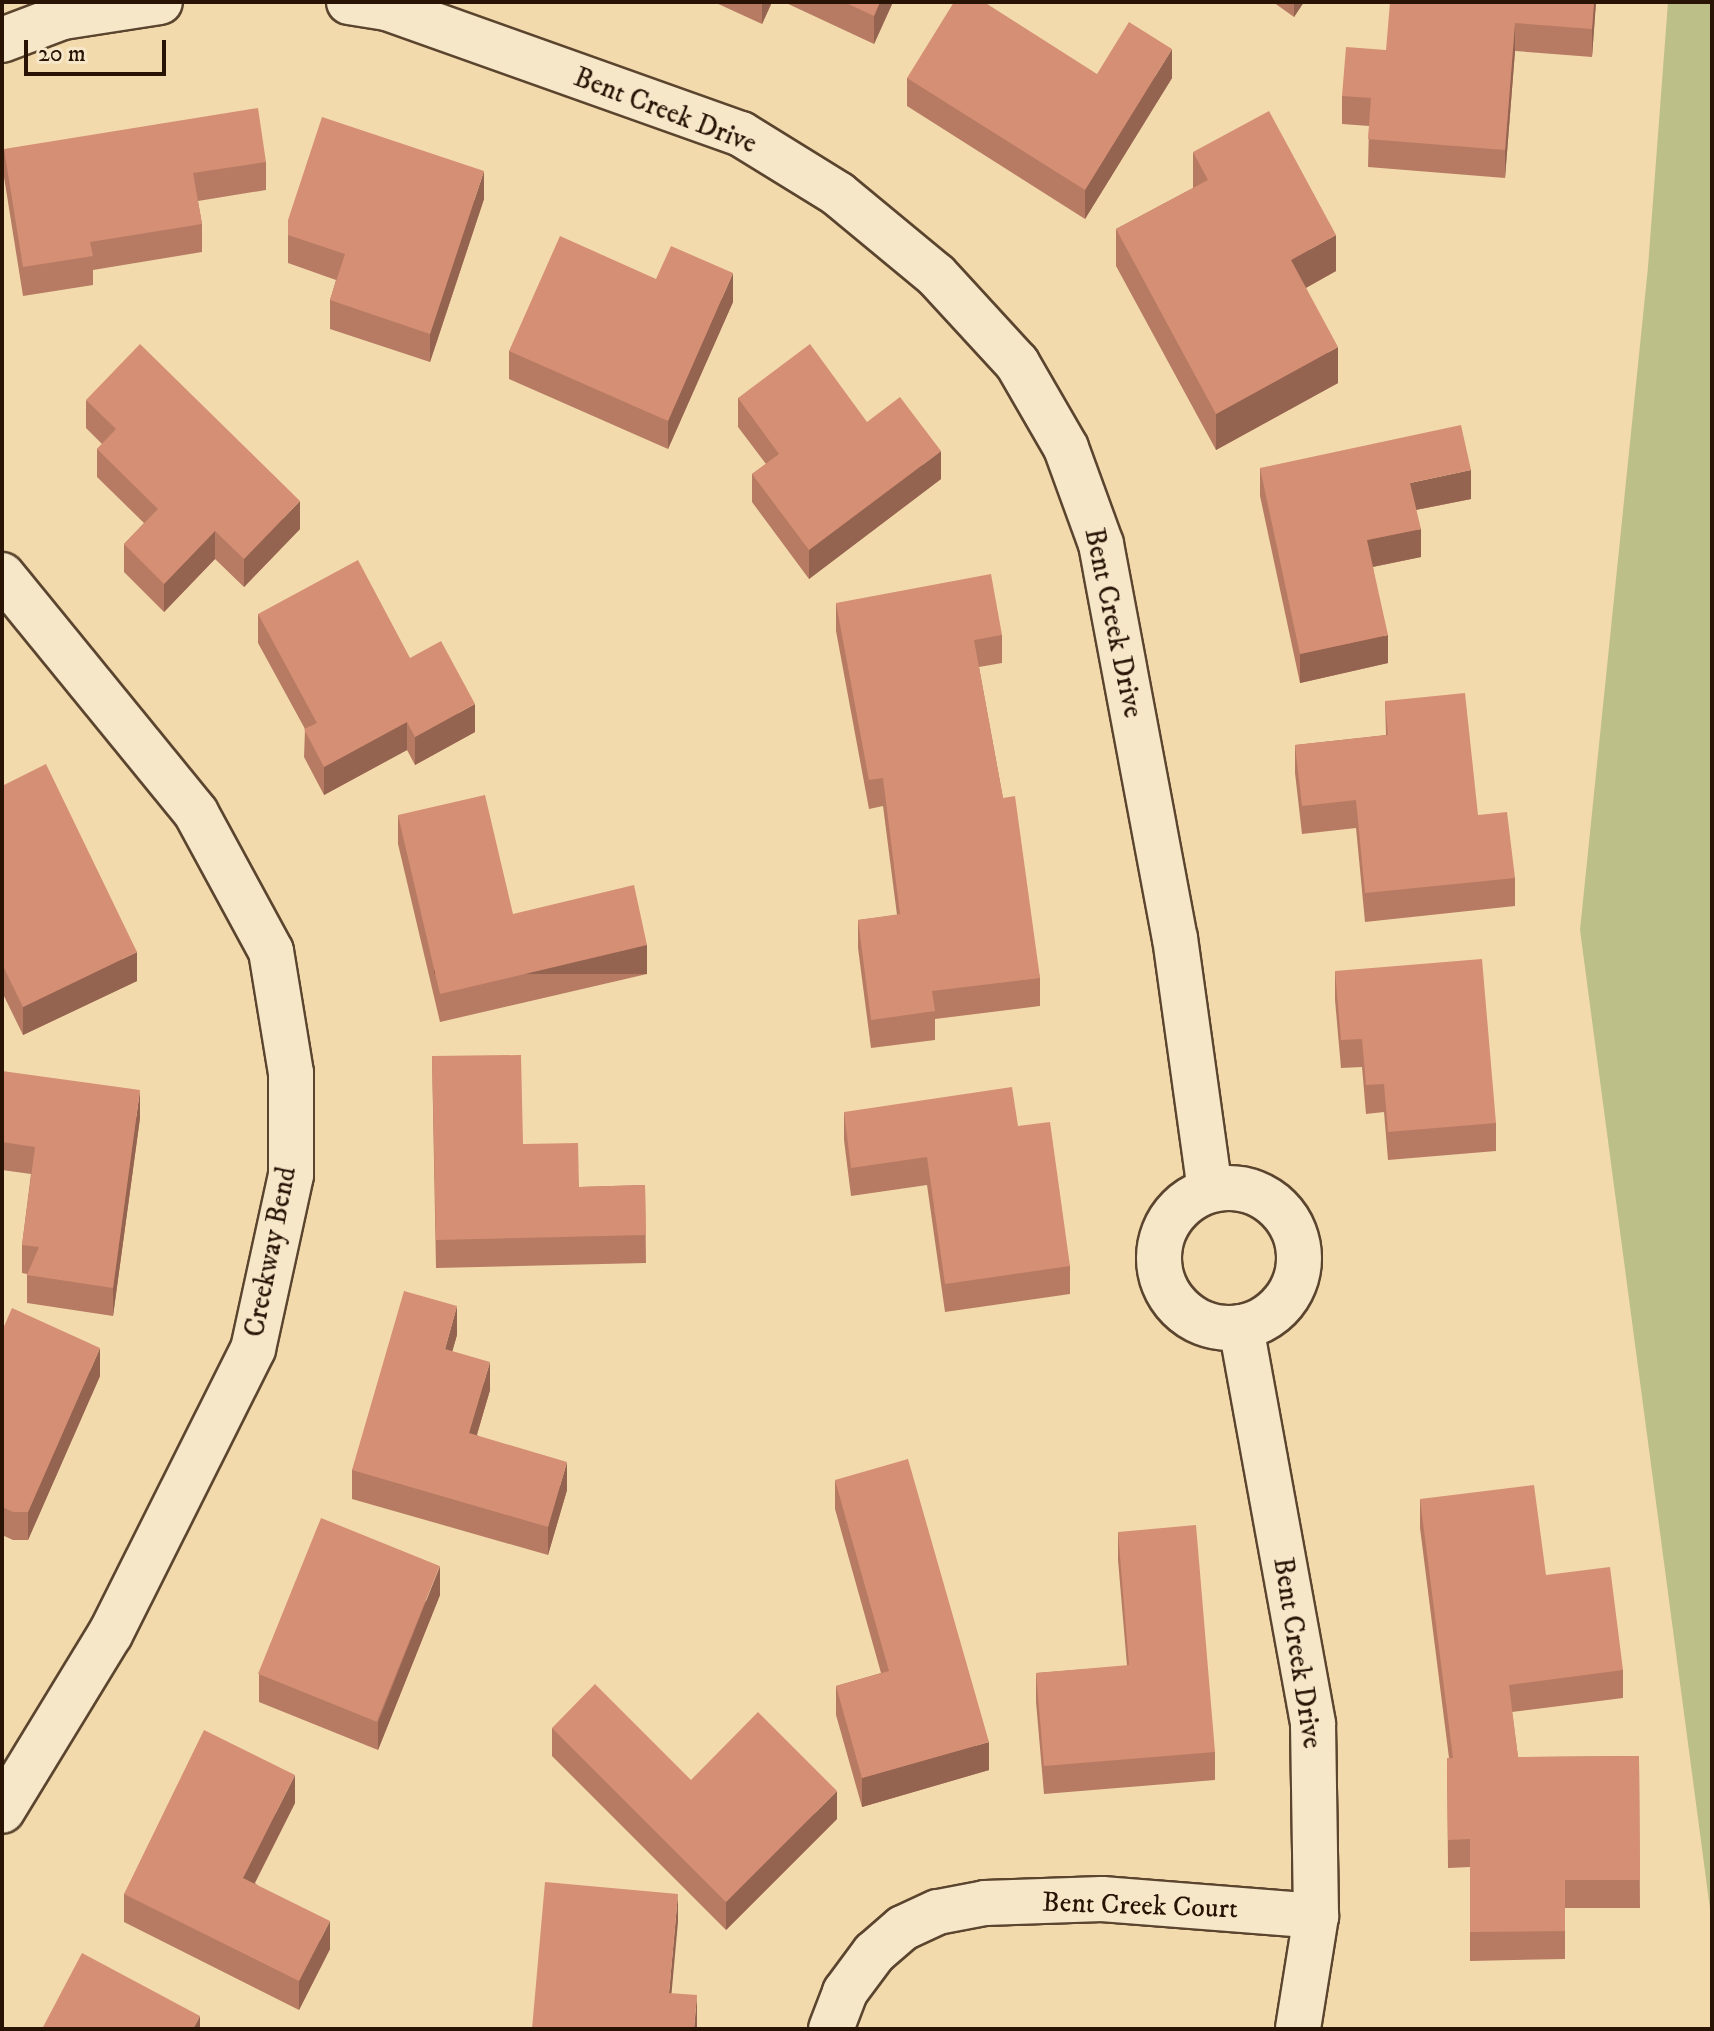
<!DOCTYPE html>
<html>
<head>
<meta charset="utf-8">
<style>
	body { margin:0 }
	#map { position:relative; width:1714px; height:2031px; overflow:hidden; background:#f3daac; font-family:"IM FELL DW Pica",serif }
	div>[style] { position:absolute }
	.green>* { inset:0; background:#bdbf88 }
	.roads { filter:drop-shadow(2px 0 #5b452f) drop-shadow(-2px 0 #5b452f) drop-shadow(0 2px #5b452f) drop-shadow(0 -2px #5b452f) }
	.minor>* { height:44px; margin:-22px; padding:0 22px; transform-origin:22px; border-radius:22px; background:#f7e7c9 }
	.minor>.ring { margin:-22px; padding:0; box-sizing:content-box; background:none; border:44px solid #f7e7c9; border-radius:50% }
	.wall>* { inset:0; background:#b77b64 }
	.shaded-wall>* { inset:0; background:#956451; transform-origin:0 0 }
	.building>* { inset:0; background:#d58f74; transform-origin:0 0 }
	span { translate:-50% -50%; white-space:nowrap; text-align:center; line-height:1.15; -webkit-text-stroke:7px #f7e7c9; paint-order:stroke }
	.street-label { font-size:28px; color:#281305 }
	.frame { position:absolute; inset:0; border:4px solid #281305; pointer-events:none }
	.scale { position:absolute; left:24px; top:40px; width:142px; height:36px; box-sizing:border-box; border:4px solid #281305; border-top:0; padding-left:10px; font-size:24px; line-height:28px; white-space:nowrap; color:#281305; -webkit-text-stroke:6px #f7e7c9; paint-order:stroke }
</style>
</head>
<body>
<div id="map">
	<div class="green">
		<i style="clip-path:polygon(1668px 2px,1712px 2px,1712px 1924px,1580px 930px,1648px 267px)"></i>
	</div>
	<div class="roads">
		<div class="minor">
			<i style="left:349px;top:2px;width:38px;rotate:9deg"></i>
			<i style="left:387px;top:8px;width:376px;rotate:19.6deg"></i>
			<i style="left:741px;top:134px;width:114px;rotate:31.7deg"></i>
			<i style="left:838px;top:194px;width:127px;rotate:39.6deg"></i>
			<i style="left:936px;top:275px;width:120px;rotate:47.4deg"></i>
			<i style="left:1017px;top:363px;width:98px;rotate:60deg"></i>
			<i style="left:1066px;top:448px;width:102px;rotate:70deg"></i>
			<i style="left:1101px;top:544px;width:401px;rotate:79.4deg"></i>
			<i style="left:1175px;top:938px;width:253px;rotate:82.1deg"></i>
			<i style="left:2px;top:40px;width:65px;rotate:-20.7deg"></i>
			<i style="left:63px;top:17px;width:98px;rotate:-8.8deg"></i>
			<i style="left:2px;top:575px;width:307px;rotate:50.8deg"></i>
			<i style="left:196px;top:813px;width:157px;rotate:61.5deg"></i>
			<i style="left:271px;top:951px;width:124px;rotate:80.7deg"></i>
			<i style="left:291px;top:1073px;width:102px;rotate:90deg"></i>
			<i style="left:291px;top:1175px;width:178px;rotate:102.3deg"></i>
			<i style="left:253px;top:1349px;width:319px;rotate:116.6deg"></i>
			<i style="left:110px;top:1634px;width:207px;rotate:121.4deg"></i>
			<i class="ring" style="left:1159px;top:1188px;width:96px;height:96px"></i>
			<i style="left:1241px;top:1327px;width:403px;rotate:79.7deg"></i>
			<i style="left:1313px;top:1724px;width:192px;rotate:89.1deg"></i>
			<i style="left:1316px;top:1916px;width:114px;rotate:99.1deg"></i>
			<i style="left:831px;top:2029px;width:40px;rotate:-69deg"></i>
			<i style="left:845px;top:1992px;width:49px;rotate:-53.4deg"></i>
			<i style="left:874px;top:1953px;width:38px;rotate:-41deg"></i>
			<i style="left:903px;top:1928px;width:38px;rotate:-25deg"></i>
			<i style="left:938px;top:1912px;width:48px;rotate:-10.8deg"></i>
			<i style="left:985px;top:1903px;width:117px;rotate:-2deg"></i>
			<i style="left:1102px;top:1899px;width:215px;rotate:4.5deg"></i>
		</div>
	</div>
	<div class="wall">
		<i style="clip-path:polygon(714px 2px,772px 2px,762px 24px)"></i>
		<i style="clip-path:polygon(784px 2px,893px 2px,874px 44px)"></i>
		<i style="clip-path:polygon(1273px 2px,1304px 2px,1294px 17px)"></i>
		<i style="clip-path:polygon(1596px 2px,1592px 57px,1515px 51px,1505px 178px,1368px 167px,1369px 126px,1342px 124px,1342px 96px,1386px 50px)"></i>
		<i style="clip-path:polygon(1097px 74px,1172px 78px,1085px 219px,907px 106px,907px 78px)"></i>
		<i style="clip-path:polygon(4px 149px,266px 162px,266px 190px,198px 201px,202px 224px,202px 252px,93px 270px,93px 285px,23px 296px,4px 177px)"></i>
		<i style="clip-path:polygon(1193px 152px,1336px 271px,1306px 288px,1338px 383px,1216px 450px,1116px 266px,1116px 229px,1193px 188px)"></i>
		<i style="clip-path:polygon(484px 199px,430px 362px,330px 329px,330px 300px,336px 280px,288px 263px,288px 220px)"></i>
		<i style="clip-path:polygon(656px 279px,733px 302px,668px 449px,509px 379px,509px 351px)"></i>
		<i style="clip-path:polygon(738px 398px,867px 422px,941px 479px,809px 579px,752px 502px,752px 474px,766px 464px,738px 427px)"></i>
		<i style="clip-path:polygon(86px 400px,300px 529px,244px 587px,215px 559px,164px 612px,124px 572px,124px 544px,144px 523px,97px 477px,97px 449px,102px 444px,86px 428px)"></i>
		<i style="clip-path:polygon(1260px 468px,1471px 499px,1416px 510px,1421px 557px,1373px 567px,1388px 663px,1300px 683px,1260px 496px)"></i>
		<i style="clip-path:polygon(836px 603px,1002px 635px,1002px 663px,979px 667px,1003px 798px,1040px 978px,1040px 1006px,935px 1019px,935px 1040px,871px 1048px,858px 948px,858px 920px,897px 915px,883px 806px,869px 809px,836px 631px)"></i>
		<i style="clip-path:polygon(258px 614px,410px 658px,475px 732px,415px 765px,407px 750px,324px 795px,304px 757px,305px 729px,258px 643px)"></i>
		<i style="clip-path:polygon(1385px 701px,1478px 815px,1515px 878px,1515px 906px,1365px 922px,1356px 828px,1302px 834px,1295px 773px,1295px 745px,1386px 735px)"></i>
		<i style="clip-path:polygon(2px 786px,137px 981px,23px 1035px,2px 992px)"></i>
		<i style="clip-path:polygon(398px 815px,513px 914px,647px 974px,440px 1022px,398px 844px)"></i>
		<i style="clip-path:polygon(1335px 971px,1496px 1123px,1496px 1151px,1388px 1160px,1384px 1112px,1366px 1114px,1362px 1067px,1341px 1068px,1335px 1000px)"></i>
		<i style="clip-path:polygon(432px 1056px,523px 1144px,579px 1187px,645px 1185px,646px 1263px,436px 1268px)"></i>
		<i style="clip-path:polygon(2px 1071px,140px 1118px,113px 1316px,27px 1303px,27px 1274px,22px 1273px,22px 1245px,31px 1174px,2px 1170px)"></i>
		<i style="clip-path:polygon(844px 1112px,1018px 1126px,1070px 1266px,1070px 1294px,945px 1312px,927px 1185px,851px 1196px,844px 1140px)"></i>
		<i style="clip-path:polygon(2px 1331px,100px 1376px,28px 1540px,13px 1540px,2px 1535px)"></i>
		<i style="clip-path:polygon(457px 1335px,452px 1351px,490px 1390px,477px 1435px,567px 1490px,548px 1555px,352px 1499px,352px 1470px)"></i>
		<i style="clip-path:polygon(835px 1480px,989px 1770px,862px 1807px,836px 1715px,836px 1686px,881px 1673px,835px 1509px)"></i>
		<i style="clip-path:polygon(1420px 1499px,1546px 1575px,1623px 1670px,1623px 1698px,1512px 1712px,1518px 1757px,1639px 1756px,1640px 1908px,1565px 1908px,1565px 1959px,1470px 1961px,1470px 1867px,1448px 1868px,1447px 1758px,1449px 1758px,1420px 1528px)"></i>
		<i style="clip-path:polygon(1118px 1532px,1215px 1752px,1215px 1780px,1044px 1794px,1036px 1702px,1036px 1673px,1127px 1666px,1118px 1560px)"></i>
		<i style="clip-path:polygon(440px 1595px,378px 1750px,259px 1702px,259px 1674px)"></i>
		<i style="clip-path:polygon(552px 1728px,691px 1780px,837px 1819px,726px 1930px,552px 1756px)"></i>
		<i style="clip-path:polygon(295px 1803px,255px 1883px,330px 1949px,299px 2010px,124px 1922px,124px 1894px)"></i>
	</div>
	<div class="shaded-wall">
		<i style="clip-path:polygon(762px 2px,772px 2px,762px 24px)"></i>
		<i style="clip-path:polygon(880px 2px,893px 2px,874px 44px,874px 16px)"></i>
		<i style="clip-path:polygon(1294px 2px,1304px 2px,1294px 17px)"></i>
		<i style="clip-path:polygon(1594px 2px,1596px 2px,1592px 57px,1592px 29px)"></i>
		<i style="clip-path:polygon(1515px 23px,1515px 51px,1505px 178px,1505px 150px)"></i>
		<i style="clip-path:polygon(1172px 49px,1172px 78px,1085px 219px,1085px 190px)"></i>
		<i style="clip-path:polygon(484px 171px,484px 199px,430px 362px,430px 334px)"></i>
		<i style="clip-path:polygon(1336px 235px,1336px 271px,1291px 296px,1291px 260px)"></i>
		<i style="clip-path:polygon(733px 273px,733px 302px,668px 449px,668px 421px)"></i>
		<i style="clip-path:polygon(1338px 347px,1338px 383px,1216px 450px,1216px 414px)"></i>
		<i style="clip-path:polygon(941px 451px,941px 479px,809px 579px,809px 550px)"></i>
		<i style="clip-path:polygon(1471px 470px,1471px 499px,1410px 511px,1410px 483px)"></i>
		<i style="clip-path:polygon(300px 501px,300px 529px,244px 587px,244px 559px)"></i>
		<i style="clip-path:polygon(1421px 529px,1421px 557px,1367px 568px,1367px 540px)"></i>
		<i style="clip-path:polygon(215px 531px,215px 559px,164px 612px,164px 584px)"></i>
		<i style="clip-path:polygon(1388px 635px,1388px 663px,1300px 683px,1300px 654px)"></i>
		<i style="clip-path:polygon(475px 704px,475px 732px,415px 765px,415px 737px)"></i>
		<i style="clip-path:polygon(407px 722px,407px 750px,324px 795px,324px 767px)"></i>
		<i style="left:647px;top:945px;width:29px;height:213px;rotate:90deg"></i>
		<i style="clip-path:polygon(137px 952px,137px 981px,23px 1035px,23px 1007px)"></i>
		<i style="clip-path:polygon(140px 1090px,140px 1118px,113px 1316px,113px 1288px)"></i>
		<i style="clip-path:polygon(457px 1306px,457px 1335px,445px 1377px,445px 1349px)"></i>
		<i style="clip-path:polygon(100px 1348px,100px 1376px,28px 1540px,28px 1512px)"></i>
		<i style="clip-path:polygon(490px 1362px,490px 1390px,469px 1461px,469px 1433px)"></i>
		<i style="clip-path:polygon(567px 1462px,567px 1490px,548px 1555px,548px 1527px)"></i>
		<i style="clip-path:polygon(440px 1566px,440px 1595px,378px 1750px,378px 1722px)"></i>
		<i style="clip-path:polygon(989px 1742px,989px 1770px,862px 1807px,862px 1778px)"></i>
		<i style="clip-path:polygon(295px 1775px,295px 1803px,243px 1906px,243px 1878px)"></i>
		<i style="clip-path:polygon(837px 1791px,837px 1819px,726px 1930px,726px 1902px)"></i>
		<i style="clip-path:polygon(678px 1894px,678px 1922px,669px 2021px,669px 1993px)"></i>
		<i style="clip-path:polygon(330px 1921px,330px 1949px,299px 2010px,299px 1981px)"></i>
		<i style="clip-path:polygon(697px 1995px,697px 2029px,694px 2029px)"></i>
		<i style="clip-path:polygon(200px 2016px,200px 2029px,193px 2029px)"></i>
	</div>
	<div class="building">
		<i style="clip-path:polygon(844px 2px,880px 2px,874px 16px)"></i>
		<i style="clip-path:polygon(954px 2px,984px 2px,1097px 74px,1129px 22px,1172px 49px,1085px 190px,907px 78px)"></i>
		<i style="clip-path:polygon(1390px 2px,1594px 2px,1592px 29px,1515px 23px,1505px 150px,1368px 139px,1371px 98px,1342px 96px,1346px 47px,1386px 50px)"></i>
		<i style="clip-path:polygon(258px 108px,266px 162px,193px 173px,202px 224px,90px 242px,93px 256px,23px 267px,4px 149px)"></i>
		<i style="clip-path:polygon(1269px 111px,1336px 235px,1291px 260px,1338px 347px,1216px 414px,1116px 229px,1208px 180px,1193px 152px)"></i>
		<i style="clip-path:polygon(322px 117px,484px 171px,430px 334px,330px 300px,345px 254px,288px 235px,288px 220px)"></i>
		<i style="clip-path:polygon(560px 236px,656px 279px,671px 246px,733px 273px,668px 421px,509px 351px)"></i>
		<i style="clip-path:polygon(140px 344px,300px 501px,244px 559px,215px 531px,164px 584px,124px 544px,158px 509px,97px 449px,116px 429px,86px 400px)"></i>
		<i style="clip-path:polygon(810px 344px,867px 422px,900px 397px,941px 451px,809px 550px,752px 474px,779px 454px,738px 398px)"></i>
		<i style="clip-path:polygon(1461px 425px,1471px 470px,1410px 483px,1421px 529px,1367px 540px,1388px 635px,1300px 654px,1260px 468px)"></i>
		<i style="clip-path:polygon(358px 560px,410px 658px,441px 641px,475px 704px,415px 737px,407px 722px,324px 767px,304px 729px,317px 723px,258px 614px)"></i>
		<i style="clip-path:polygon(991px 574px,1002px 635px,974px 640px,1003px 798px,1015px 796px,1040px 978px,932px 991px,935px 1011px,871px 1020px,858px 920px,900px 914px,883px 778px,869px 780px,836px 603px)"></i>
		<i style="clip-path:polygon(1465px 693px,1478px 815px,1507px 812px,1515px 878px,1365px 893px,1356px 800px,1302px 806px,1295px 745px,1388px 735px,1385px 701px)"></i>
		<i style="clip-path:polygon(46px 764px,137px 952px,23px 1007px,2px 964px,2px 786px)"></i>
		<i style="clip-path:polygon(485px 795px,513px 914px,634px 885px,647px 945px,440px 994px,398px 815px)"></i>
		<i style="clip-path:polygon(1482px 959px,1496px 1123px,1388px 1132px,1384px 1084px,1366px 1085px,1362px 1039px,1341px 1040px,1335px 971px)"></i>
		<i style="clip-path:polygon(521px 1055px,523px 1144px,578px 1143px,579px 1187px,645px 1185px,646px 1235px,436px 1240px,432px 1056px)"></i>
		<i style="clip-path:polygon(2px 1071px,140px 1090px,113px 1288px,27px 1275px,39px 1247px,22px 1245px,35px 1147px,2px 1142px)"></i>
		<i style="clip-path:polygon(1012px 1087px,1018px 1126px,1050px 1122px,1070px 1266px,945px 1284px,927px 1157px,851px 1168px,844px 1112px)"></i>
		<i style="clip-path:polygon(404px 1291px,457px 1306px,445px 1349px,490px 1362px,469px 1433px,567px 1462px,548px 1527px,352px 1470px)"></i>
		<i style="clip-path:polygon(12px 1308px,100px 1348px,28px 1512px,13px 1512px,2px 1507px,2px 1331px)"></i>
		<i style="clip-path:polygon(908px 1459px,989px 1742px,862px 1778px,836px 1686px,889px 1671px,835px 1480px)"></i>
		<i style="clip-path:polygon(1534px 1485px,1546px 1575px,1610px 1567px,1623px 1670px,1509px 1685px,1518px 1757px,1639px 1756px,1640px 1880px,1565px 1880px,1565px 1931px,1470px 1932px,1470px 1839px,1448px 1840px,1447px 1758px,1453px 1758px,1420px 1499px)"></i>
		<i style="left:321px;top:1518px;width:128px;height:168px;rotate:22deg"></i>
		<i style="clip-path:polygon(1196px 1525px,1215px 1752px,1044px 1766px,1036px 1673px,1129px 1665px,1118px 1532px)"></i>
		<i style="clip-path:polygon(595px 1684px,691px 1780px,758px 1712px,837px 1791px,726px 1902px,552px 1728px)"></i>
		<i style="clip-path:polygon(204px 1730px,295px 1775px,243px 1878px,330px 1921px,299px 1981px,124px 1894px)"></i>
		<i style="clip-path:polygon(545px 1882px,678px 1894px,669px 1993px,697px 1995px,694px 2029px,532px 2029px)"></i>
		<i style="clip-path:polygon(82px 1953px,200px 2016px,193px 2029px,42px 2029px)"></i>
	</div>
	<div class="street-label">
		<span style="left:665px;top:111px;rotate:21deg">Bent Creek Drive</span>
		<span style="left:1113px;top:623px;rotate:78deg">Bent Creek Drive</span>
		<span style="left:271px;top:1252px;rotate:-79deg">Creekway Bend</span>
		<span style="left:1297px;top:1653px;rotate:81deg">Bent Creek Drive</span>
		<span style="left:1140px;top:1906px;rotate:2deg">Bent Creek Court</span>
	</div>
	<div class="frame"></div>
	<div class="scale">20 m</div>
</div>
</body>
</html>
